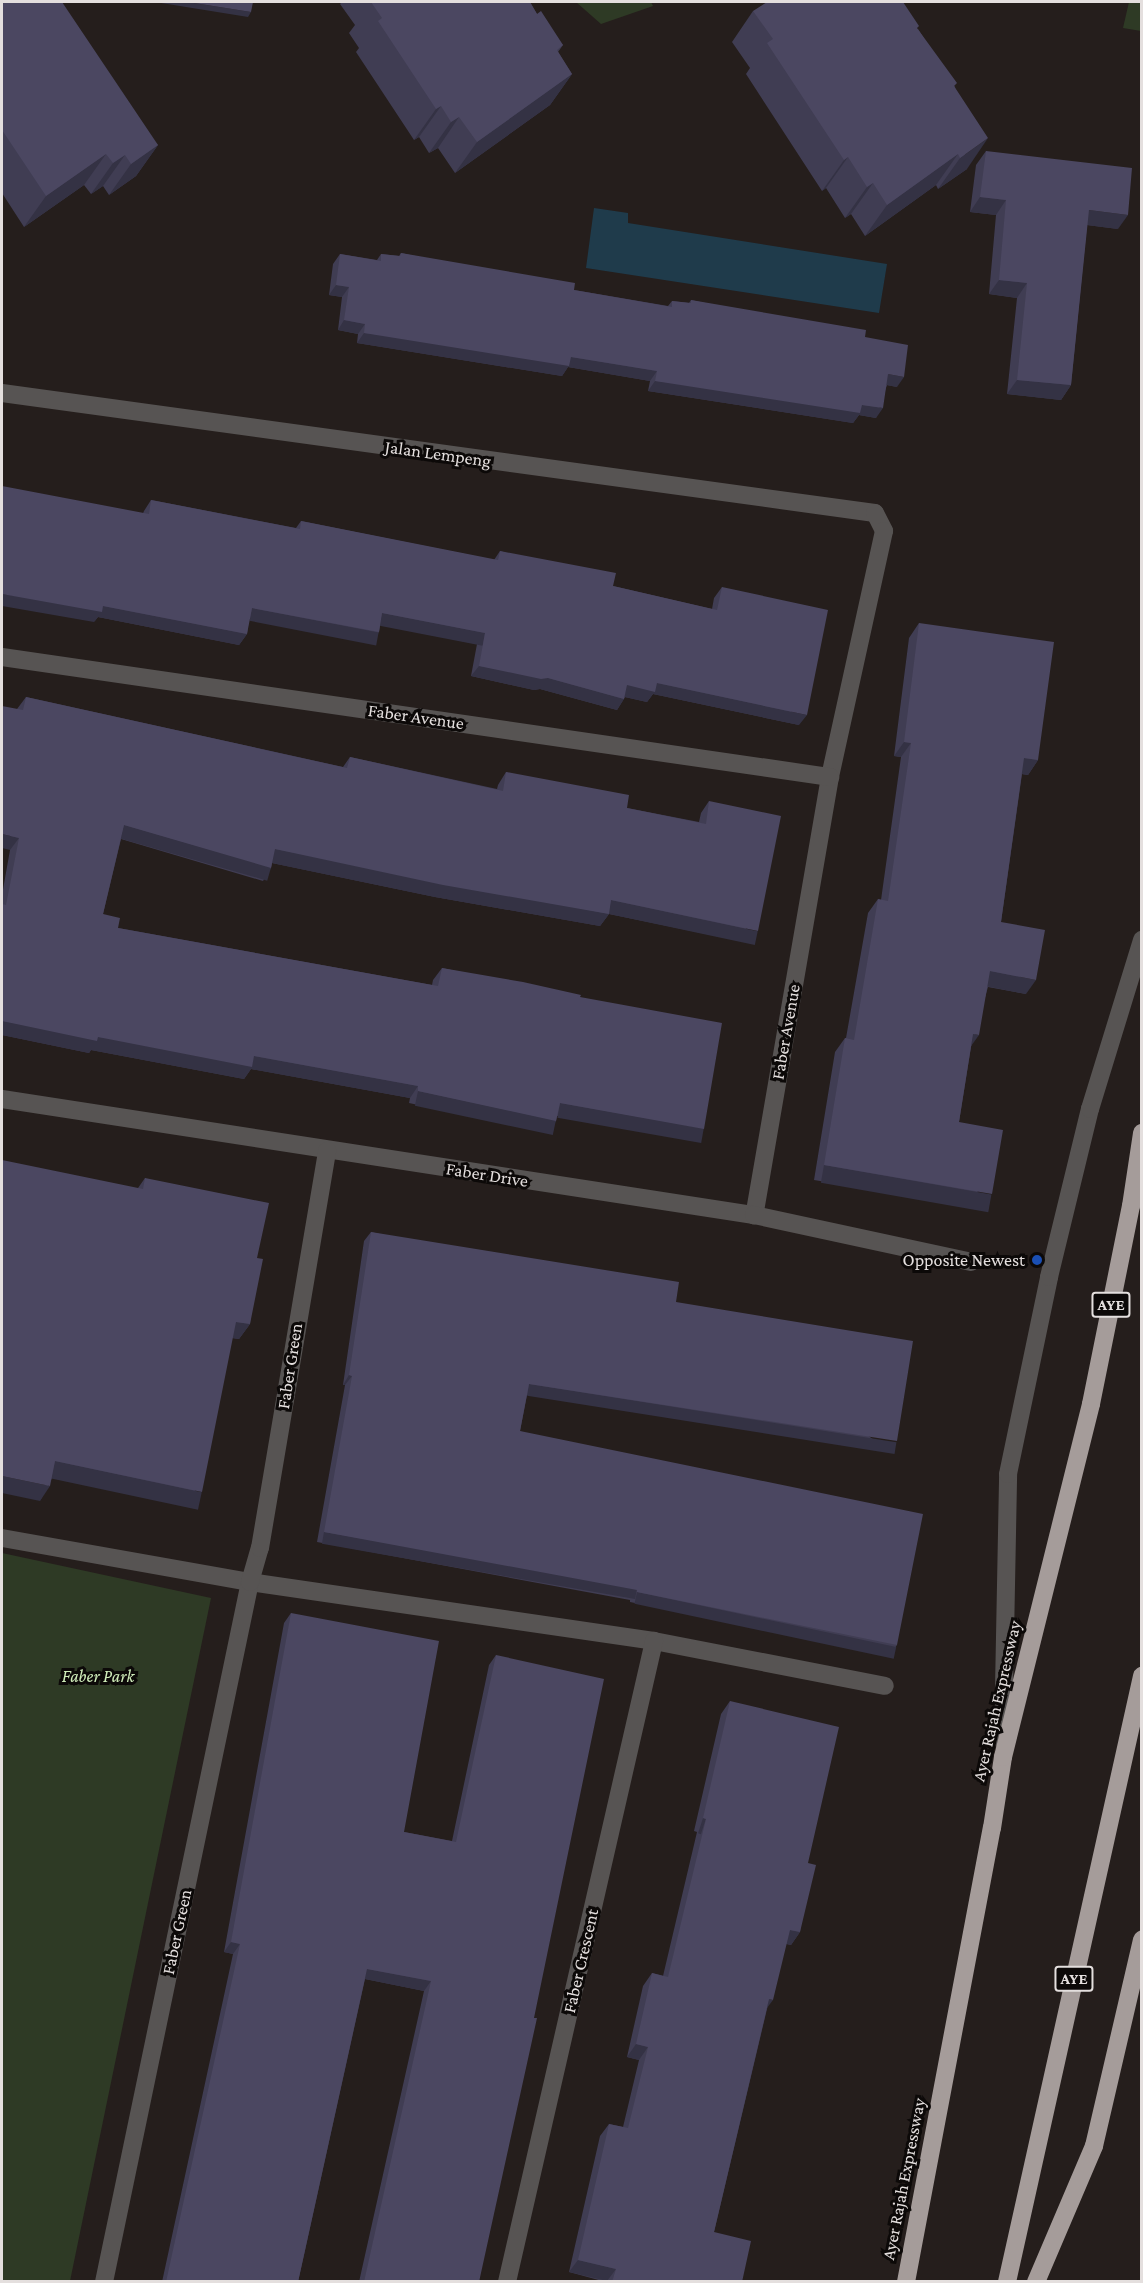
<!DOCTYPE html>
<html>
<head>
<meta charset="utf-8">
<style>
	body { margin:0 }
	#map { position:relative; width:1143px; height:2283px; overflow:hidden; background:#251e1c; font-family:"Crimson Pro",serif }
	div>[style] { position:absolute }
	.green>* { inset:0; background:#2e3a25 }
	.water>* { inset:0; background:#1f3b4b }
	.minor>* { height:18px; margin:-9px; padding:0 9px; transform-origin:9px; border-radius:9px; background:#575453 }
	.highway>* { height:18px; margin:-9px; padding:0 9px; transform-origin:9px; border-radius:9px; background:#a59c9a }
	.wall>* { inset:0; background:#403d53 }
	.shaded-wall>* { inset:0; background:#343244; transform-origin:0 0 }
	.building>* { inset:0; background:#4b4761 }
	.dots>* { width:16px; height:16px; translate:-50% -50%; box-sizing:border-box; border:3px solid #0c0908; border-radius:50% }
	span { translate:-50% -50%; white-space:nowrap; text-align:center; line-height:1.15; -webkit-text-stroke:6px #0c0908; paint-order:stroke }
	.shield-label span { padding:2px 4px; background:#0c0908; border:2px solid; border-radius:4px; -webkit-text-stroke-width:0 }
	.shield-label { font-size:16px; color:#e4dfde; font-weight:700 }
	.street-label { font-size:18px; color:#e4dfde }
	.poi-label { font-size:18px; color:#e4dfde }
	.right { translate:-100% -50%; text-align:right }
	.park-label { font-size:18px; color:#d0edba; font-style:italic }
	.frame { position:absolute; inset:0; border:3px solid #e4dfde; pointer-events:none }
</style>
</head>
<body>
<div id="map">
	<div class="green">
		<i style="clip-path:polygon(576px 2px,651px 2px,653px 6px,601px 24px)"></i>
		<i style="clip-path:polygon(1129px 2px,1141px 2px,1141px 31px,1123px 28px)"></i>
		<i style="clip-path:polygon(2px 1553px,211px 1598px,70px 2281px,2px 2281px)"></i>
	</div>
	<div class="water">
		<i style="clip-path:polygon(594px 208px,628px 213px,628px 223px,887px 264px,879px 313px,586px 268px)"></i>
	</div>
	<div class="minor">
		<i style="left:2px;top:393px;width:881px;rotate:7.83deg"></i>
		<i style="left:875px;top:513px;width:20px;rotate:63deg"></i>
		<i style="left:884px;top:531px;width:252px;rotate:102.4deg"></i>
		<i style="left:830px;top:777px;width:445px;rotate:99.8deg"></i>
		<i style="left:2px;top:657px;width:837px;rotate:8.25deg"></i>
		<i style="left:2px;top:1099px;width:761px;rotate:8.77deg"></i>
		<i style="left:754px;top:1215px;width:222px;rotate:12.2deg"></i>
		<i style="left:2px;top:1538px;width:252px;rotate:10.1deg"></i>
		<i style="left:250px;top:1582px;width:408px;rotate:8.3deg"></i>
		<i style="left:654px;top:1641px;width:235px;rotate:11deg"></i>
		<i style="left:1003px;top:1741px;width:267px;rotate:-88.9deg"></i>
		<i style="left:1008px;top:1474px;width:201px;rotate:-78.2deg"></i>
		<i style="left:1049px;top:1277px;width:173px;rotate:-76.3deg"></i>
		<i style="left:1090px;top:1109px;width:177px;rotate:-72.9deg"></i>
		<i style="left:104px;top:2282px;width:715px;rotate:-78.22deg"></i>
		<i style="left:250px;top:1582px;width:35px;rotate:-74deg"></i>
		<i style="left:260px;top:1548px;width:403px;rotate:-80.4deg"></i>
		<i style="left:507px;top:2282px;width:658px;rotate:-77.08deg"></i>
	</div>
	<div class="highway">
		<i style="left:906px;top:2282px;width:462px;rotate:-79.3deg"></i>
		<i style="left:992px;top:1828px;width:72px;rotate:-81.2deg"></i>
		<i style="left:1003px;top:1757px;width:364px;rotate:-76deg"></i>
		<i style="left:1091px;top:1404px;width:202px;rotate:-78.6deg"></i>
		<i style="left:1131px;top:1206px;width:74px;rotate:-81.4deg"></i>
		<i style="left:1007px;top:2282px;width:621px;rotate:-77.44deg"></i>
		<i style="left:1036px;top:2282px;width:148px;rotate:-66.9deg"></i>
		<i style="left:1094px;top:2146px;width:212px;rotate:-76.9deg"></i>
	</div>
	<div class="wall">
		<i style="clip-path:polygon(2px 2px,158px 145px,136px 176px,109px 195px,103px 186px,91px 194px,84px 185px,24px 227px,2px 193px)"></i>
		<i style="clip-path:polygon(342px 2px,530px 2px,537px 14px,563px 45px,558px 52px,572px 74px,550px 105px,455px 173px,438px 148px,429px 153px,419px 137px,414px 140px,356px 52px,359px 48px,349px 33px,355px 25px,340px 4px)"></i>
		<i style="clip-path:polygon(753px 11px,918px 29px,955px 87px,967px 169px,938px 189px,936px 185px,865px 236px,851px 214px,845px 218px,826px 188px,822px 191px,746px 74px,750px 68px,732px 42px)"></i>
		<i style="clip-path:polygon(986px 151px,1118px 229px,1087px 225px,1071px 385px,1061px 400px,1007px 394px,1017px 298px,989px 294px,996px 215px,970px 212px,976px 165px)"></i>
		<i style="clip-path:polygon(401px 253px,574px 290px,668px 306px,672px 301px,689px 303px,691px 300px,865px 337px,897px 387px,887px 385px,876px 418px,859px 415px,853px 423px,648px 391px,650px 381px,568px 367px,562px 376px,357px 343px,358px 334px,338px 330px,342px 297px,329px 295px,333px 264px,340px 254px,377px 260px,381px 254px,399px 256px)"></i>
		<i style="clip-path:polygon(151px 500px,296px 528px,301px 521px,494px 560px,500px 551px,613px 586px,712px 609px,714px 598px,722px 587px,799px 725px,653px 694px,647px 702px,625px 697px,617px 710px,540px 689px,534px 690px,471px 676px,477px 644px,380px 625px,379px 632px,372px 642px,249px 619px,247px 634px,239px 645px,98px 617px,94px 622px,144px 511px)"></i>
		<i style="clip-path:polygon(919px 623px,1038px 760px,1028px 775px,1022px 774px,1001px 922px,1026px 994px,988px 987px,971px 1047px,959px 1122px,982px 1208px,814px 1180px,835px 1052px,845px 1038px,846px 1038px,868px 913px,878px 899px,881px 900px,901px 757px,894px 756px,909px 638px)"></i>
		<i style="clip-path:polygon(26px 697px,343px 767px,350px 757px,497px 789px,498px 785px,506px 772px,627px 808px,699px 822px,701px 813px,709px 801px,750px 943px,609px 914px,600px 926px,435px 897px,272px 863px,271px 868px,263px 881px,121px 839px,103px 914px,118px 928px,432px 985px,433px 980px,442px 968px,580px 997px,695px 1141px,557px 1116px,556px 1121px,548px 1133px,409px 1103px,410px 1098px,251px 1069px,244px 1079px,91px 1050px,89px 1053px,2px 1035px,2px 895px,10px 850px,17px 709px)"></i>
		<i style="clip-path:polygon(145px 1178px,257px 1258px,250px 1324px,239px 1339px,232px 1338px,191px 1506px,52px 1478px,40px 1501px,138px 1188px)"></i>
		<i style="clip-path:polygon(371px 1232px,676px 1302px,890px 1451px,527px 1395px,520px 1431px,897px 1645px,890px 1655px,630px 1602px,630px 1600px,317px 1542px,345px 1385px,343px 1385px,364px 1241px)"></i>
		<i style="clip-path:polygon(291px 1613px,404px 1832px,452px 1841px,489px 1665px,496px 1655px,479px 2282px,359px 2282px,424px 1991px,365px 1979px,298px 2282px,162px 2282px,233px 1954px,224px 1952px,284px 1623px)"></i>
		<i style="clip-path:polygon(730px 1701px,808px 1863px,800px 1932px,791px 1945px,786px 1944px,767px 2009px,714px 2232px,742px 2282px,606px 2282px,569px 2272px,600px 2136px,609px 2124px,623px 2127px,639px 2060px,627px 2057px,643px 1986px,652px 1973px,663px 1976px,697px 1832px,694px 1831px,721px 1714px)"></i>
	</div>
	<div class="shaded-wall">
		<i style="clip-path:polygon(155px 2px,188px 2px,251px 12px,248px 17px)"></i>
		<i style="clip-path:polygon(572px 74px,550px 105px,455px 173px,477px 142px)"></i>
		<i style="clip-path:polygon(441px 106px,419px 137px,414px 140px,436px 109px)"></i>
		<i style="clip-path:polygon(459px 117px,438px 148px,429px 153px,451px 122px)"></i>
		<i style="clip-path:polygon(988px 138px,967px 169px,938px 189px,960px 158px)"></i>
		<i style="clip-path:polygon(158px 145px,136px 176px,109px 195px,131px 164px)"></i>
		<i style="clip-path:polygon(106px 154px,84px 185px,24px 227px,46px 196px)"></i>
		<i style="clip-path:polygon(958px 154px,936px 185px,865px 236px,887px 205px)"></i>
		<i style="clip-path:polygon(125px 155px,103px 186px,91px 194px,113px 163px)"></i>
		<i style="clip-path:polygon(848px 157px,826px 188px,822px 191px,844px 160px)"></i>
		<i style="clip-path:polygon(873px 183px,851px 214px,845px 218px,867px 187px)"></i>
		<i style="clip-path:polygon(980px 197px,1006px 200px,996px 215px,970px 212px)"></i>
		<i style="clip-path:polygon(1089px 210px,1128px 215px,1118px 229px,1079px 224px)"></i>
		<i style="clip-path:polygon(999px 280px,1027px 283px,1017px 298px,989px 294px)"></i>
		<i style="clip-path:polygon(336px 285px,349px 287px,342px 297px,329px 295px)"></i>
		<i style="clip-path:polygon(344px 320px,365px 324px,358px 334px,338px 330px)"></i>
		<i style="clip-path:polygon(364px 333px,571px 357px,657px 371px,650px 381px,568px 367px,562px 376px,357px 343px)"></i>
		<i style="clip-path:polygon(888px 374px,904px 377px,897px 387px,881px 384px)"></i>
		<i style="clip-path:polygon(1017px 380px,1071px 385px,1061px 400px,1007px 394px)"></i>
		<i style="clip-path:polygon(655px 381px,862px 405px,883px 408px,876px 418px,859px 415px,853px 423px,648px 391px)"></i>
		<i style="clip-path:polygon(2px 594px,103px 606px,247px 634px,239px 645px,98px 617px,94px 622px,2px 606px)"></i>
		<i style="left:252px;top:608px;width:129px;height:13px;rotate:11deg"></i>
		<i style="left:382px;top:613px;width:105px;height:13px;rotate:11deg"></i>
		<i style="clip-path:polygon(479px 666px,548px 678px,624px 699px,617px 710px,540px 689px,534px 690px,471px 676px)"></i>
		<i style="clip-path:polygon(657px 683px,807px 715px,799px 725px,653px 694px,647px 702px,620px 696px,627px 685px)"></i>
		<i style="clip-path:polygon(904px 742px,911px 743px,901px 757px,894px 756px)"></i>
		<i style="clip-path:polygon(1024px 758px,1038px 760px,1028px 775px,1014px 773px)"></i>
		<i style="left:124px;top:825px;width:153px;height:14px;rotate:16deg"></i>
		<i style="clip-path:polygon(2px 834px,19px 838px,10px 850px,2px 848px)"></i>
		<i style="clip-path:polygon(275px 849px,609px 914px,600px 926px,435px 897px,267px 862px)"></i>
		<i style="left:611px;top:900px;width:150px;height:14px;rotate:12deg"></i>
		<i style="clip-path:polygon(990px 971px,1036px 980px,1026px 994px,980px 985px)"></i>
		<i style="clip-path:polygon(2px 1021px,98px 1037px,254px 1056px,418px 1086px,410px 1098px,251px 1069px,244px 1079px,91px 1050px,89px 1053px,2px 1035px)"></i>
		<i style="clip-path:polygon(973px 1034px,979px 1035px,969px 1049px)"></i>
		<i style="left:418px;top:1091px;width:141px;height:15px;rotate:12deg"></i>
		<i style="left:560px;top:1103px;width:146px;height:15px;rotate:10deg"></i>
		<i style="left:824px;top:1165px;width:170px;height:18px;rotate:10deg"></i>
		<i style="clip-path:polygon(236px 1322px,250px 1324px,239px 1339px,225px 1337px)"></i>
		<i style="clip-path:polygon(349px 1375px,352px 1376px,345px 1385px,343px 1385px)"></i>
		<i style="left:529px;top:1384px;width:372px;height:12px;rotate:9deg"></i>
		<i style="left:55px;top:1461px;width:150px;height:18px;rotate:12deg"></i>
		<i style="clip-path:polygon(2px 1476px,50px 1486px,40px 1501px,2px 1493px)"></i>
		<i style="left:324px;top:1532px;width:318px;height:12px;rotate:10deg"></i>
		<i style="left:637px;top:1592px;width:265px;height:12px;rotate:12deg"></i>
		<i style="left:703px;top:1818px;width:3px;height:16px;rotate:18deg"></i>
		<i style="clip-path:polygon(790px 1930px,800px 1932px,791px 1945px,781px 1942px)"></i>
		<i style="clip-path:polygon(231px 1942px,240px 1944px,233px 1954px,224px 1952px)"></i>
		<i style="clip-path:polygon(367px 1969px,431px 1981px,424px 1991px,360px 1978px)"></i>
		<i style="clip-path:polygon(769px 1999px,773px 2000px,764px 2012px)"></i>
		<i style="clip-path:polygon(636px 2044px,648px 2047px,639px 2060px,627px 2057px)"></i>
		<i style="clip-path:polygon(578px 2260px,616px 2269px,607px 2281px,569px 2272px)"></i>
	</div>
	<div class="building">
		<i style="clip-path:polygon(2px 2px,62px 2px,158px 145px,131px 164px,125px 155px,113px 163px,106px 154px,46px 196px,2px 130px)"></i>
		<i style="clip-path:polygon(188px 2px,253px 2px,251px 12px)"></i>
		<i style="clip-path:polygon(371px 2px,530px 2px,537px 14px,541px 11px,563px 45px,557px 50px,572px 74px,477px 142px,459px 117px,451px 122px,441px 106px,436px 109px,378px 21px,382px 18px)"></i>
		<i style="clip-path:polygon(767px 2px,903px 2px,919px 26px,917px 28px,957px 83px,954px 86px,988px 138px,960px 158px,958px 154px,887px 205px,873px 183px,867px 187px,848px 157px,844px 160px,767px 43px,773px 39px,753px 11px)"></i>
		<i style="clip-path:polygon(986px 151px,1132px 168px,1128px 215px,1089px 210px,1071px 385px,1017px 380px,1027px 283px,999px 280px,1006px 200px,980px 197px)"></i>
		<i style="clip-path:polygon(401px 253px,575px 283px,574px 290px,672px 307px,672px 301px,691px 303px,691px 300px,866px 330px,865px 337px,908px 345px,904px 377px,888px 374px,883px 408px,862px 405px,860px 413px,655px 381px,657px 371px,571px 357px,569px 366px,364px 333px,365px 324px,344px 320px,349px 287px,336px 285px,340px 254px,381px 261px,381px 254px,400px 256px)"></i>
		<i style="clip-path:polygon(2px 486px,149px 514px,151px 500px,300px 529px,301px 521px,498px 560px,500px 551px,616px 573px,613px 586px,717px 610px,722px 587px,828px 610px,807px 715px,657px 683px,655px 692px,627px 685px,624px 699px,548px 678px,541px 679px,479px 666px,485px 633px,382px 613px,379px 632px,252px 608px,247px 634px,103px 606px,102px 612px,2px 594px)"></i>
		<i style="clip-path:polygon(919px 623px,1054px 642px,1038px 760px,1024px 758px,1001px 922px,1045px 930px,1036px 980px,990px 971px,979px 1035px,973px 1034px,959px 1122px,1003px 1130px,992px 1194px,824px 1165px,845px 1038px,854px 1040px,878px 899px,888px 901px,911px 743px,904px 742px)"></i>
		<i style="clip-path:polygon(26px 697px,347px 768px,350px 757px,503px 791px,506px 772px,629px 795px,627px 808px,706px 824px,709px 801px,781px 816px,758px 931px,611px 900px,609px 914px,443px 885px,275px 849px,271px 868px,124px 825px,103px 914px,120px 918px,118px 928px,438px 986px,442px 968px,523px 982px,581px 995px,580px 997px,722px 1023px,704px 1129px,560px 1103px,556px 1121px,418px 1091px,418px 1086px,254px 1056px,252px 1067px,98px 1037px,97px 1041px,2px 1021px,2px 904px,6px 905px,19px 838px,2px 834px,2px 706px,23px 710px)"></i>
		<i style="clip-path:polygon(2px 1160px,143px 1189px,145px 1178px,269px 1203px,257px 1258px,263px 1259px,250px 1324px,236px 1322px,202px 1492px,55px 1461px,50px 1486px,2px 1476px)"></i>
		<i style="clip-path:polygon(371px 1232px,679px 1282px,676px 1302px,913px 1341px,897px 1441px,529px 1384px,520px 1431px,923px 1514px,897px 1645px,637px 1592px,637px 1590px,324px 1532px,352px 1376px,349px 1375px)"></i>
		<i style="clip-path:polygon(291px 1613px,439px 1641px,404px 1832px,456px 1842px,496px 1655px,604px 1679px,534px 2018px,537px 2018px,479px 2282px,364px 2282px,431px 1981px,367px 1969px,298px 2282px,166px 2282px,240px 1944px,231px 1942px)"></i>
		<i style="clip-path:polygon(730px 1701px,839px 1727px,808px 1863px,816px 1865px,800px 1932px,790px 1930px,773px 2000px,769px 1999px,714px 2232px,751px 2241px,742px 2282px,612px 2282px,616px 2269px,578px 2260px,609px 2124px,628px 2128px,648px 2047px,636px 2044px,652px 1973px,668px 1977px,706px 1819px,703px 1818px)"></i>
	</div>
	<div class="dots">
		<i style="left:1037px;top:1260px;background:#1a4fb4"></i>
	</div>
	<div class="shield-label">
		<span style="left:1111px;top:1305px">AYE</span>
		<span style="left:1074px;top:1979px">AYE</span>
	</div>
	<div class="street-label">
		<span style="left:438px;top:454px;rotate:8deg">Jalan Lempeng</span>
		<span style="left:416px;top:717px;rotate:8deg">Faber Avenue</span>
		<span style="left:786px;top:1032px;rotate:-80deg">Faber Avenue</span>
		<span style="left:487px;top:1175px;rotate:9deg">Faber Drive</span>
		<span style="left:290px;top:1366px;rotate:-81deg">Faber Green</span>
		<span style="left:997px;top:1701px;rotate:-77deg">Ayer Rajah Expressway</span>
		<span style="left:177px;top:1932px;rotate:-78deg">Faber Green</span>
		<span style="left:581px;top:1961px;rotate:-77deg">Faber Crescent</span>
		<span style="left:904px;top:2179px;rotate:-79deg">Ayer Rajah Expressway</span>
	</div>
	<div class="poi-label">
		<span class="right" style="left:1025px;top:1260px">Opposite Newest</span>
	</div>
	<div class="park-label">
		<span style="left:98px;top:1676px">Faber Park</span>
	</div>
	<div class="frame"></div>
</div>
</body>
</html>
